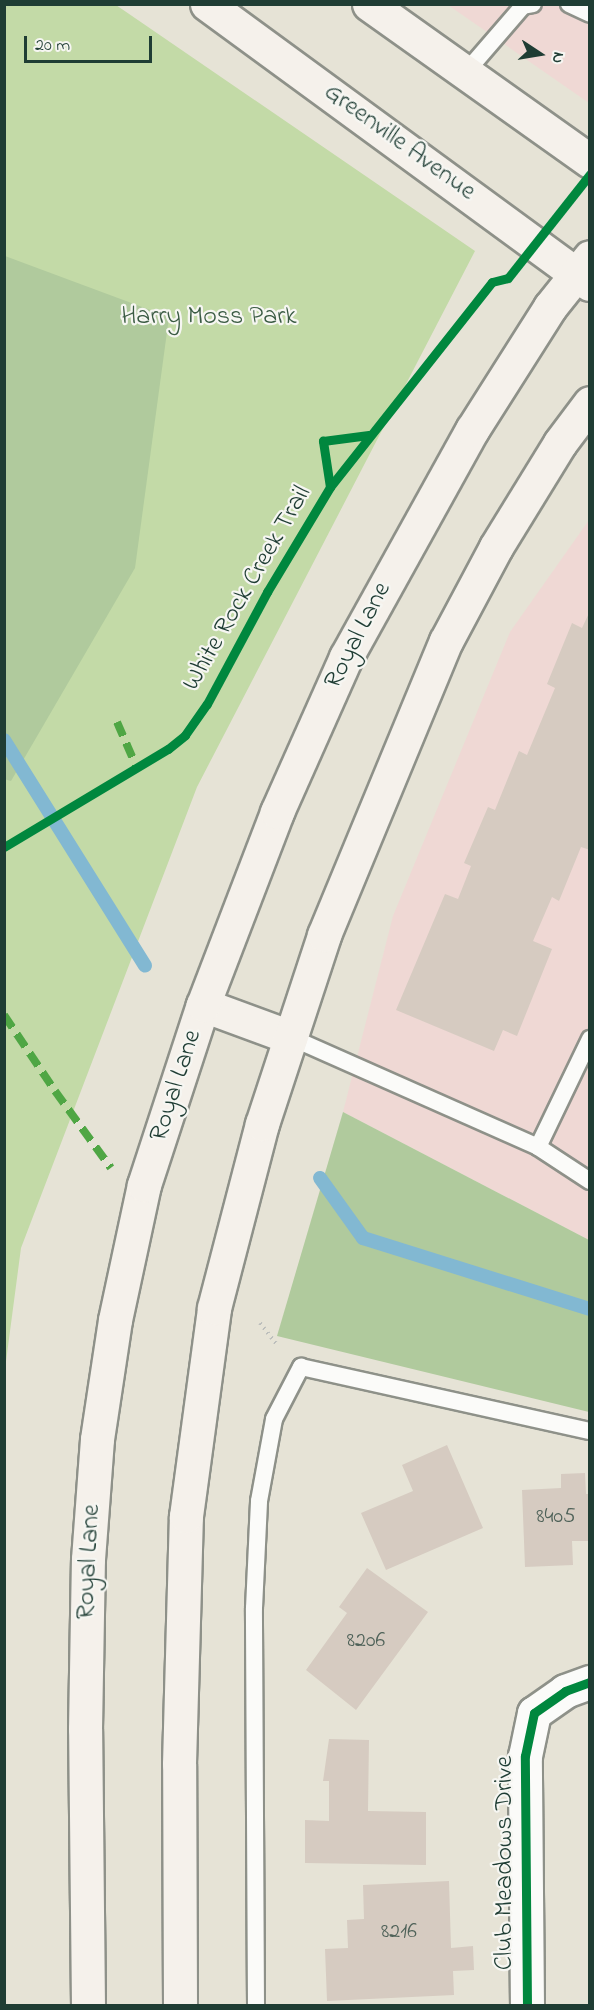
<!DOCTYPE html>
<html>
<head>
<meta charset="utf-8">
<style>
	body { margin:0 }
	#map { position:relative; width:594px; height:2010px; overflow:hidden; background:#e6e3d6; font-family:"Indie Flower",sans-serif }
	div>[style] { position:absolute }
	.built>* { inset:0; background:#efd8d4 }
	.green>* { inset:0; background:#c3daa7 }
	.forest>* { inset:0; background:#b0ca9d }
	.stream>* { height:14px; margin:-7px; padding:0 7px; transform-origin:7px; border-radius:7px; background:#82b8d2 }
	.building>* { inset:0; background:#d6cbc1 }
	.path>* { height:4px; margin-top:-2px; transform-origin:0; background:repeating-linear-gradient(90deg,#bcbebc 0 1.5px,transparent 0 6px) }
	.roads { filter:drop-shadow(2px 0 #8e9189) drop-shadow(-2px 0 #8e9189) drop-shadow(0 2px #8e9189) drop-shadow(0 -2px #8e9189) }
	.service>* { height:16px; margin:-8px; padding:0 8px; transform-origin:8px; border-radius:8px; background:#fbfbf9 }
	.minor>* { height:33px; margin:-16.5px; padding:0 16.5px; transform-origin:16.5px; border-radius:16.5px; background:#fbfbf9 }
	.secondary>* { height:33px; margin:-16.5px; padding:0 16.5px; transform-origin:16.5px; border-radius:16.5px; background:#f5f1eb }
	.quiet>* { height:8px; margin-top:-4px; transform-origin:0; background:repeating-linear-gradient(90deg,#4fa644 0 15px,transparent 0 23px) }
	.cycleway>* { height:9px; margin:-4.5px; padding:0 4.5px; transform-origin:4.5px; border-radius:4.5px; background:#00873e }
	span { translate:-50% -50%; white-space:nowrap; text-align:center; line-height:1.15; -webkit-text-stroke:4.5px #f6f6f2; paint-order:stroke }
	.number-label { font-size:22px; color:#4e6158 }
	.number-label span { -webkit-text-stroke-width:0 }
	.street-label { font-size:26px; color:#1f3d34 }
	.park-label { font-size:26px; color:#3a5b43 }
	.frame { position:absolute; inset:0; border:6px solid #1f3d34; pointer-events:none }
	.north { position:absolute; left:510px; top:24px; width:60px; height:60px; -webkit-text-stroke:4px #f6f6f2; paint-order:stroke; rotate:102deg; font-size:16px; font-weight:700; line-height:24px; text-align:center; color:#1f3d34 }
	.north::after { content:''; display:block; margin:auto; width:21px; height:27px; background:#1f3d34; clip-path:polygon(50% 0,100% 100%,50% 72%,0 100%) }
	.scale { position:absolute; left:24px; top:36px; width:128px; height:27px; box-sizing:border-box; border:3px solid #1f3d34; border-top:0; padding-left:8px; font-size:18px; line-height:21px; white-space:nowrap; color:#1f3d34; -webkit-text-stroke:4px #f6f6f2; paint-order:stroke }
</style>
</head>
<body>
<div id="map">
	<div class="built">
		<i style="clip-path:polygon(448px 5px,589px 5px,589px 103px)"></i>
		<i style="clip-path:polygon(589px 520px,589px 1240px,343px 1112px,393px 916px,510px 632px)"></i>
	</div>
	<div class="green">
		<i style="clip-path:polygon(5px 5px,116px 5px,475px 251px,197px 787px,21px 1248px,5px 1369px)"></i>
	</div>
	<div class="forest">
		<i style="clip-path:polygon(5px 256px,169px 317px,135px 568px,11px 781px,4px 779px)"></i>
		<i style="clip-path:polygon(343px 1112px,589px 1240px,589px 1412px,277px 1336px)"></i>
	</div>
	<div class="stream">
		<i style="left:4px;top:740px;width:266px;rotate:58deg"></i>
		<i style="left:320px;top:1178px;width:74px;rotate:54.4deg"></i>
		<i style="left:363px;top:1238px;width:238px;rotate:17.4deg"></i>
	</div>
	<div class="building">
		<i style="clip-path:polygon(590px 611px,590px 850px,581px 847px,559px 901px,552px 897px,533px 941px,552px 949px,517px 1036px,503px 1030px,494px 1051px,396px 1010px,445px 894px,458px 899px,471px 866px,464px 863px,488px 807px,495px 810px,519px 751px,527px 755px,555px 688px,547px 684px,572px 623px,582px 628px)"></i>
		<i style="clip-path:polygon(447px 1445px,483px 1528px,386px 1570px,361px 1513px,413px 1491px,402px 1465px)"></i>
		<i style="clip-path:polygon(585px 1473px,586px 1494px,590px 1494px,590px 1541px,572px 1541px,573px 1565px,525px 1567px,522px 1490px,561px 1488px,561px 1474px)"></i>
		<i style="clip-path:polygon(367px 1568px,428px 1612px,356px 1710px,306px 1670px,347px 1613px,339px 1607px)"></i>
		<i style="clip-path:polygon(329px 1739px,369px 1740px,368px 1811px,426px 1812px,426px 1865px,305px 1863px,305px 1820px,329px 1821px,329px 1781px,323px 1781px)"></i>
		<i style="clip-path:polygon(449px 1881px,451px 1948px,473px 1946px,474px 1970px,453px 1971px,454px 1995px,327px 2001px,325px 1949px,348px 1948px,347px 1920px,364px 1919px,363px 1885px)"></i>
	</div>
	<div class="path">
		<i style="left:260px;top:1323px;width:29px;rotate:52deg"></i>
	</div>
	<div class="roads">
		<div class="service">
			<i style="left:569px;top:4px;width:23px;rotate:25deg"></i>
			<i style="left:466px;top:72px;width:87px;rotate:-49.2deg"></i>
			<i style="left:523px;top:6px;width:10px;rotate:-11deg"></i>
			<i style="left:290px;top:1037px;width:271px;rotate:23.9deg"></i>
			<i style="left:538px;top:1147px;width:62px;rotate:33.2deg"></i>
			<i style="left:538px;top:1147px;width:120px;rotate:-64.3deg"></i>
			<i style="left:256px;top:2006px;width:398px;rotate:-90.3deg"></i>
			<i style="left:254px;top:1608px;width:107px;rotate:-87.3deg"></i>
			<i style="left:259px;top:1501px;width:83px;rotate:-79.6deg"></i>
			<i style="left:274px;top:1419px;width:59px;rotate:-62.6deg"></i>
			<i style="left:301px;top:1367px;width:296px;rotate:12.5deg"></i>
		</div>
		<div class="minor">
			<i style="left:527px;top:2006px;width:250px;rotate:-90.5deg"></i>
			<i style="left:525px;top:1756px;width:44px;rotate:-78.2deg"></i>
			<i style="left:534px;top:1713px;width:38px;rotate:-35deg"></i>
			<i style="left:565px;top:1691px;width:27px;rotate:-20deg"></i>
		</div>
		<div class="secondary">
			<i style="left:207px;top:4px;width:474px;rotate:36.2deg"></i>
			<i style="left:369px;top:4px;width:271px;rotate:35.4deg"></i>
			<i style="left:203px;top:1005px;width:93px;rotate:20.2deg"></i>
			<i style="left:88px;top:2006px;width:277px;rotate:-90.6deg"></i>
			<i style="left:85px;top:1729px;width:170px;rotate:-89deg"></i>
			<i style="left:88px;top:1559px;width:120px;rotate:-85.7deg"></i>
			<i style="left:97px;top:1439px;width:120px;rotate:-81.4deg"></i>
			<i style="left:115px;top:1320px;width:138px;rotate:-77.9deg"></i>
			<i style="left:144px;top:1185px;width:189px;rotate:-71.9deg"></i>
			<i style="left:203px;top:1005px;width:207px;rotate:-69deg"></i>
			<i style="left:277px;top:812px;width:170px;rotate:-66deg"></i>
			<i style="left:346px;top:657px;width:260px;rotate:-61deg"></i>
			<i style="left:472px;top:430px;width:146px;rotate:-57.6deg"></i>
			<i style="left:550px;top:307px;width:64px;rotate:-51.3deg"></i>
			<i style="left:180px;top:2006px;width:242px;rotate:-90.2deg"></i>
			<i style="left:179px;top:1764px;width:248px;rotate:-88.4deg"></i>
			<i style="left:186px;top:1516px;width:210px;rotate:-82.3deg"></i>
			<i style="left:214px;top:1308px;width:190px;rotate:-75.4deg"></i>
			<i style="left:262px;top:1124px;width:199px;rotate:-71.8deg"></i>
			<i style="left:324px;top:935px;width:318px;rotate:-67.5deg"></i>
			<i style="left:446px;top:641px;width:106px;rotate:-62deg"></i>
			<i style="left:496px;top:547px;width:122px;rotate:-58.4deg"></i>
			<i style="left:560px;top:443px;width:50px;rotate:-53.1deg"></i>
		</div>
	</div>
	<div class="quiet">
		<i style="left:117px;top:722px;width:50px;rotate:66.5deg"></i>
		<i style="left:4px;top:1015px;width:92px;rotate:56.1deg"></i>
		<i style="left:55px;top:1091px;width:95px;rotate:54deg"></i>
	</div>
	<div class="cycleway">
		<i style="left:330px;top:487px;width:47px;rotate:-98.7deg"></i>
		<i style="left:323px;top:441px;width:46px;rotate:-7.4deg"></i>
		<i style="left:4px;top:847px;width:191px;rotate:-30.9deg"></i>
		<i style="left:168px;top:749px;width:22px;rotate:-39deg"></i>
		<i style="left:185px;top:735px;width:38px;rotate:-55deg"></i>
		<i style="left:207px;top:704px;width:127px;rotate:-61.8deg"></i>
		<i style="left:267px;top:592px;width:122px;rotate:-59deg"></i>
		<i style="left:330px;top:487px;width:261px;rotate:-51.7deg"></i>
		<i style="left:492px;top:282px;width:16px;rotate:-14deg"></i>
		<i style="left:508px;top:278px;width:132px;rotate:-51.7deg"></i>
		<i style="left:527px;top:2006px;width:250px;rotate:-90.5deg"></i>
		<i style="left:525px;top:1756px;width:44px;rotate:-78.2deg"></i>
		<i style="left:534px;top:1713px;width:38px;rotate:-35deg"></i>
		<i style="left:565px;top:1691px;width:27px;rotate:-20deg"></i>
	</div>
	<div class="number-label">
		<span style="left:556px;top:1518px">8405</span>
		<span style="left:366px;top:1642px">8206</span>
		<span style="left:399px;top:1933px">8216</span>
	</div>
	<div class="street-label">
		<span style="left:399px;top:143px;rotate:36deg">Greenville Avenue</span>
		<span style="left:248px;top:589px;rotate:-60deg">White Rock Creek Trail</span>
		<span style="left:359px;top:636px;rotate:-63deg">Royal Lane</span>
		<span style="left:177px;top:1086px;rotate:-72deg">Royal Lane</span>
		<span style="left:90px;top:1562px;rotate:-87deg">Royal Lane</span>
		<span style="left:506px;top:1863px;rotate:-90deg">Club Meadows Drive</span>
	</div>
	<div class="park-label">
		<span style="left:209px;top:318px">Harry Moss Park</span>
	</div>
	<div class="frame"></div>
	<div class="north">N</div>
	<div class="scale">20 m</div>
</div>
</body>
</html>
